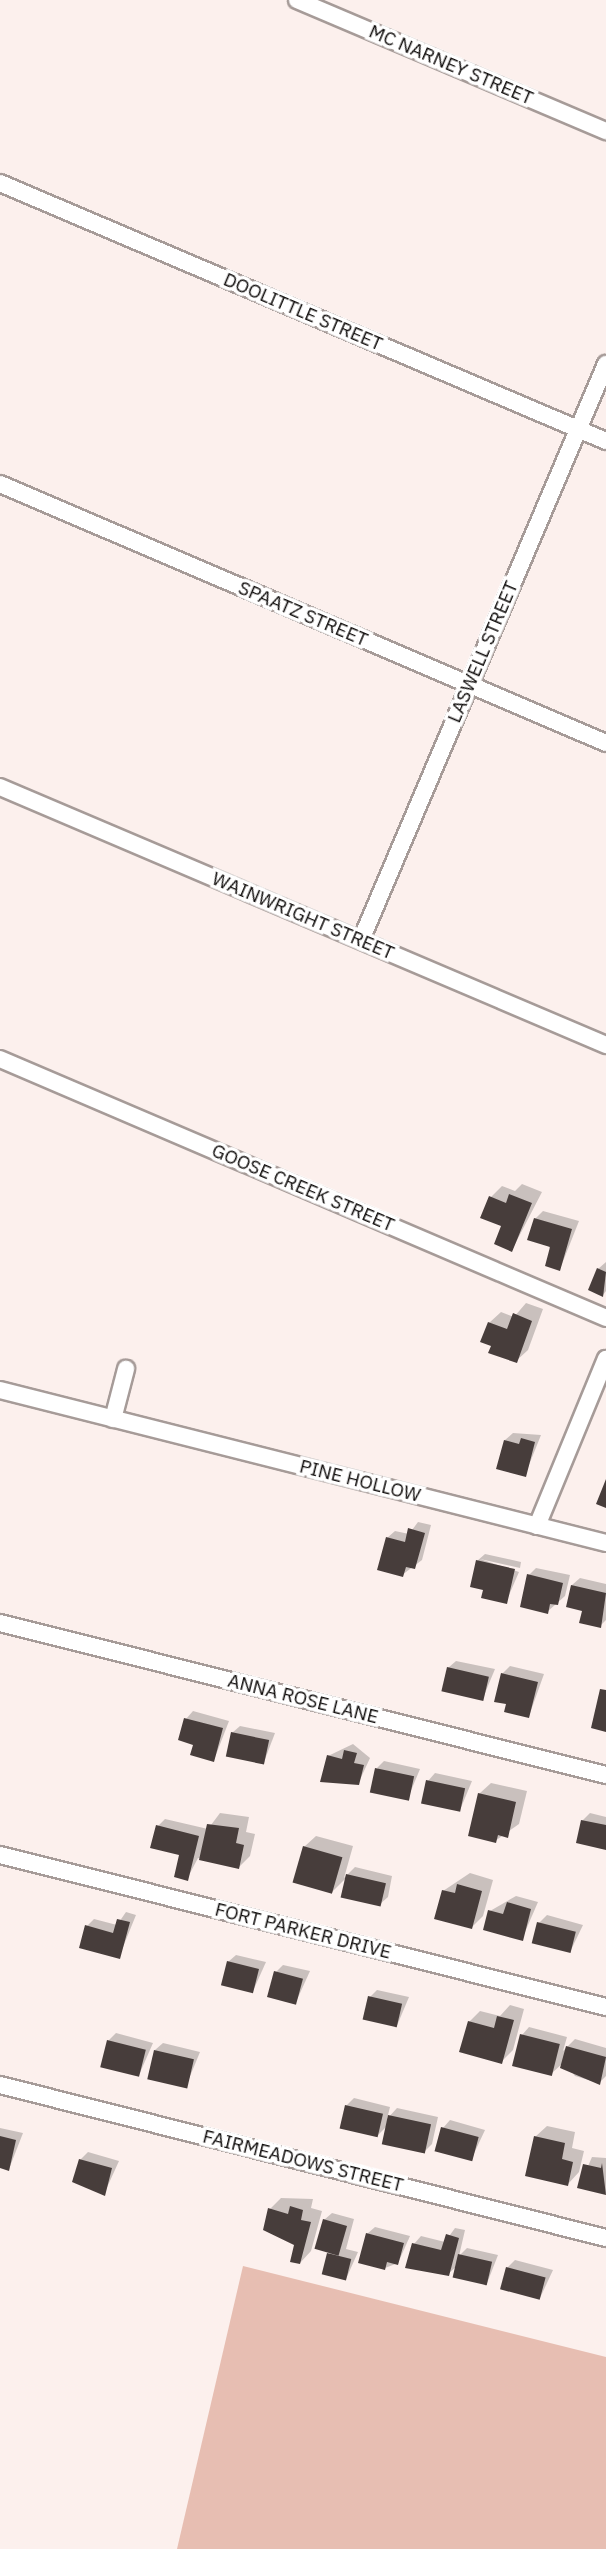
<!DOCTYPE html>
<html>
<head>
<meta charset="utf-8">
<style>
	body { margin:0 }
	#map { position:relative; width:606px; height:2549px; overflow:hidden; background:#fcf0ed; font-family:"IBM Plex Sans",sans-serif }
	div>[style] { position:absolute }
	.green>* { inset:0; background:#e7beb2 }
	.shadow>* { inset:0; background:#0003 }
	.building>* { inset:0; background:#473d3b; transform-origin:0 0 }
	.roads { filter:drop-shadow(2px 0 #a69b98) drop-shadow(-2px 0 #a69b98) drop-shadow(0 2px #a69b98) drop-shadow(0 -2px #a69b98) }
	.street>* { height:16px; margin:-8px; padding:0 8px; transform-origin:8px; border-radius:8px; background:#fff }
	span { translate:-50% -50%; white-space:nowrap; text-align:center; line-height:1.15; -webkit-text-stroke:7px #fff; paint-order:stroke }
	.street-label { font-size:19px; color:#0e0b0a }
</style>
</head>
<body>
<div id="map">
	<div class="green">
		<i style="clip-path:polygon(243px 2266px,606px 2357px,606px 2549px,177px 2549px)"></i>
	</div>
	<div class="shadow">
		<i style="clip-path:polygon(522px 1184px,542px 1192px,512px 1250px,491px 1197px,502px 1186px,515px 1191px)"></i>
		<i style="clip-path:polygon(543px 1211px,579px 1221px,560px 1269px,535px 1219px)"></i>
		<i style="clip-path:polygon(606px 1262px,606px 1291px,603px 1295px,598px 1269px)"></i>
		<i style="clip-path:polygon(526px 1303px,543px 1309px,528px 1350px,516px 1361px,493px 1345px,489px 1323px,501px 1312px,514px 1317px)"></i>
		<i style="clip-path:polygon(513px 1433px,541px 1435px,525px 1475px,505px 1440px)"></i>
		<i style="clip-path:polygon(418px 1522px,431px 1525px,422px 1560px,402px 1575px,387px 1538px,395px 1531px,409px 1534px)"></i>
		<i style="clip-path:polygon(485px 1554px,521px 1562px,520px 1568px,480px 1559px,519px 1572px,506px 1602px,485px 1589px,477px 1561px)"></i>
		<i style="clip-path:polygon(536px 1568px,570px 1575px,565px 1596px,547px 1612px,529px 1575px)"></i>
		<i style="clip-path:polygon(580px 1578px,606px 1584px,606px 1620px,600px 1626px,572px 1585px)"></i>
		<i style="clip-path:polygon(456px 1661px,495px 1669px,483px 1698px,448px 1668px)"></i>
		<i style="clip-path:polygon(510px 1666px,544px 1674px,529px 1716px,508px 1703px,502px 1674px)"></i>
		<i style="clip-path:polygon(193px 1711px,229px 1721px,214px 1760px,196px 1743px,186px 1719px)"></i>
		<i style="clip-path:polygon(240px 1726px,275px 1733px,264px 1762px,232px 1733px)"></i>
		<i style="clip-path:polygon(353px 1744px,370px 1758px,358px 1784px,328px 1756px)"></i>
		<i style="clip-path:polygon(384px 1761px,420px 1769px,408px 1798px,377px 1768px)"></i>
		<i style="clip-path:polygon(435px 1773px,472px 1781px,460px 1810px,428px 1781px)"></i>
		<i style="clip-path:polygon(491px 1783px,527px 1791px,519px 1824px,495px 1841px,479px 1794px)"></i>
		<i style="clip-path:polygon(220px 1813px,249px 1817px,246px 1832px,255px 1834px,250px 1856px,239px 1867px,198px 1858px,187px 1879px,181px 1854px,158px 1826px,165px 1819px,208px 1829px)"></i>
		<i style="clip-path:polygon(590px 1813px,606px 1817px,606px 1848px,582px 1821px)"></i>
		<i style="clip-path:polygon(316px 1836px,353px 1846px,344px 1878px,355px 1867px,392px 1876px,388px 1897px,380px 1904px,347px 1877px,332px 1892px,304px 1847px)"></i>
		<i style="clip-path:polygon(470px 1873px,493px 1880px,483px 1916px,471px 1928px,443px 1891px)"></i>
		<i style="clip-path:polygon(516px 1896px,538px 1902px,522px 1939px,490px 1911px)"></i>
		<i style="clip-path:polygon(126px 1912px,136px 1915px,119px 1957px,87px 1926px,94px 1919px,117px 1925px)"></i>
		<i style="clip-path:polygon(547px 1915px,583px 1925px,570px 1952px,539px 1923px)"></i>
		<i style="clip-path:polygon(236px 1955px,266px 1962px,253px 1991px,228px 1962px)"></i>
		<i style="clip-path:polygon(283px 1965px,310px 1971px,296px 2002px,276px 1972px)"></i>
		<i style="clip-path:polygon(377px 1990px,409px 1997px,396px 2028px,370px 1997px)"></i>
		<i style="clip-path:polygon(510px 2005px,524px 2009px,513px 2050px,501px 2062px,469px 2022px,480px 2011px,500px 2016px)"></i>
		<i style="clip-path:polygon(529px 2027px,567px 2037px,563px 2051px,575px 2039px,606px 2048px,606px 2076px,599px 2083px,575px 2076px,564px 2062px,551px 2074px,522px 2035px)"></i>
		<i style="clip-path:polygon(116px 2033px,153px 2043px,139px 2075px,108px 2041px)"></i>
		<i style="clip-path:polygon(163px 2043px,200px 2052px,186px 2086px,155px 2050px)"></i>
		<i style="clip-path:polygon(354px 2098px,390px 2107px,387px 2119px,397px 2108px,438px 2117px,432px 2144px,424px 2152px,388px 2125px,378px 2135px,346px 2106px)"></i>
		<i style="clip-path:polygon(450px 2120px,485px 2130px,471px 2160px,443px 2128px)"></i>
		<i style="clip-path:polygon(547px 2126px,575px 2132px,572px 2148px,584px 2151px,579px 2172px,568px 2184px,535px 2137px)"></i>
		<i style="clip-path:polygon(0 2128px,23px 2133px,9px 2169px,0 2167px)"></i>
		<i style="clip-path:polygon(88px 2152px,119px 2161px,104px 2194px,80px 2160px)"></i>
		<i style="clip-path:polygon(592px 2157px,606px 2158px,606px 2193px,579px 2187px)"></i>
		<i style="clip-path:polygon(281px 2198px,313px 2199px,311px 2208px,322px 2211px,311px 2251px,300px 2263px,296px 2244px,270px 2209px)"></i>
		<i style="clip-path:polygon(332px 2213px,354px 2219px,346px 2249px,358px 2252px,346px 2279px,325px 2274px,330px 2251px,324px 2220px)"></i>
		<i style="clip-path:polygon(375px 2227px,410px 2236px,398px 2263px,385px 2268px,367px 2234px)"></i>
		<i style="clip-path:polygon(455px 2228px,465px 2230px,459px 2256px,467px 2248px,498px 2255px,486px 2286px,457px 2266px,448px 2274px,414px 2244px,421px 2236px,445px 2242px)"></i>
		<i style="clip-path:polygon(515px 2260px,553px 2270px,540px 2298px,507px 2268px)"></i>
	</div>
	<div class="building">
		<i style="clip-path:polygon(509px 1194px,532px 1203px,512px 1252px,494px 1244px,501px 1226px,480px 1218px,489px 1196px,506px 1203px)"></i>
		<i style="clip-path:polygon(534px 1218px,572px 1229px,560px 1271px,545px 1266px,550px 1247px,527px 1240px)"></i>
		<i style="clip-path:polygon(597px 1268px,606px 1272px,603px 1297px,588px 1290px)"></i>
		<i style="clip-path:polygon(513px 1313px,532px 1321px,517px 1363px,488px 1353px,491px 1346px,480px 1342px,488px 1322px,507px 1329px)"></i>
		<i style="clip-path:polygon(521px 1438px,535px 1442px,526px 1477px,496px 1469px,504px 1440px,519px 1444px)"></i>
		<i style="clip-path:polygon(606px 1479px,606px 1508px,596px 1504px)"></i>
		<i style="clip-path:polygon(408px 1528px,425px 1533px,415px 1569px,406px 1567px,403px 1577px,377px 1570px,386px 1537px,405px 1542px)"></i>
		<i style="clip-path:polygon(476px 1560px,515px 1569px,507px 1604px,481px 1598px,483px 1590px,470px 1587px)"></i>
		<i style="clip-path:polygon(527px 1574px,563px 1583px,558px 1605px,550px 1604px,548px 1614px,520px 1607px)"></i>
		<i style="clip-path:polygon(571px 1585px,606px 1593px,601px 1628px,579px 1623px,582px 1611px,566px 1607px)"></i>
		<i style="left:447px;top:1667px;width:43px;height:25px;rotate:13deg"></i>
		<i style="clip-path:polygon(501px 1673px,538px 1682px,529px 1718px,504px 1712px,506px 1704px,494px 1702px)"></i>
		<i style="clip-path:polygon(600px 1689px,606px 1690px,606px 1732px,591px 1728px)"></i>
		<i style="clip-path:polygon(184px 1718px,223px 1728px,214px 1762px,190px 1755px,193px 1745px,178px 1740px)"></i>
		<i style="left:231px;top:1732px;width:39px;height:25px;rotate:12deg"></i>
		<i style="clip-path:polygon(344px 1750px,357px 1753px,354px 1763px,364px 1765px,359px 1785px,320px 1782px,327px 1755px,342px 1759px)"></i>
		<i style="left:375px;top:1768px;width:40px;height:25px;rotate:12deg"></i>
		<i style="left:426px;top:1780px;width:40px;height:24px;rotate:12deg"></i>
		<i style="clip-path:polygon(478px 1793px,516px 1802px,508px 1838px,498px 1835px,496px 1843px,468px 1836px)"></i>
		<i style="clip-path:polygon(581px 1820px,606px 1825px,606px 1850px,576px 1843px)"></i>
		<i style="clip-path:polygon(207px 1824px,239px 1828px,236px 1843px,244px 1845px,239px 1869px,199px 1860px)"></i>
		<i style="clip-path:polygon(156px 1825px,199px 1836px,188px 1881px,174px 1877px,179px 1855px,150px 1848px)"></i>
		<i style="left:303px;top:1846px;width:41px;height:38px;rotate:16deg"></i>
		<i style="left:346px;top:1874px;width:41px;height:24px;rotate:13deg"></i>
		<i style="clip-path:polygon(457px 1884px,482px 1891px,472px 1929px,434px 1919px,442px 1890px,455px 1893px)"></i>
		<i style="clip-path:polygon(507px 1902px,531px 1909px,523px 1941px,483px 1930px,488px 1910px,503px 1914px)"></i>
		<i style="clip-path:polygon(117px 1919px,130px 1922px,120px 1959px,79px 1948px,85px 1925px,113px 1933px)"></i>
		<i style="left:537px;top:1922px;width:40px;height:22px;rotate:14deg"></i>
		<i style="left:227px;top:1961px;width:33px;height:25px;rotate:14deg"></i>
		<i style="left:274px;top:1971px;width:30px;height:27px;rotate:15deg"></i>
		<i style="left:368px;top:1996px;width:35px;height:24px;rotate:13deg"></i>
		<i style="clip-path:polygon(497px 2016px,514px 2020px,502px 2064px,459px 2052px,468px 2021px,494px 2028px)"></i>
		<i style="left:520px;top:2034px;width:41px;height:33px;rotate:14deg"></i>
		<i style="left:107px;top:2040px;width:40px;height:28px;rotate:14deg"></i>
		<i style="clip-path:polygon(566px 2046px,606px 2057px,600px 2085px,560px 2068px)"></i>
		<i style="left:154px;top:2050px;width:41px;height:30px;rotate:13deg"></i>
		<i style="left:345px;top:2105px;width:39px;height:24px;rotate:13deg"></i>
		<i style="left:388px;top:2115px;width:44px;height:30px;rotate:12deg"></i>
		<i style="left:441px;top:2127px;width:39px;height:25px;rotate:15deg"></i>
		<i style="clip-path:polygon(0 2136px,16px 2140px,9px 2171px,0 2168px)"></i>
		<i style="clip-path:polygon(534px 2136px,565px 2143px,562px 2159px,573px 2162px,568px 2186px,525px 2176px)"></i>
		<i style="clip-path:polygon(79px 2159px,112px 2168px,105px 2196px,72px 2182px)"></i>
		<i style="clip-path:polygon(602px 2163px,606px 2195px,577px 2188px,583px 2164px,601px 2168px)"></i>
		<i style="clip-path:polygon(290px 2206px,303px 2210px,301px 2220px,311px 2222px,300px 2264px,290px 2262px,294px 2245px,263px 2230px,268px 2208px,288px 2214px)"></i>
		<i style="left:323px;top:2219px;width:25px;height:31px;rotate:16deg"></i>
		<i style="clip-path:polygon(366px 2233px,404px 2243px,398px 2265px,387px 2262px,385px 2270px,358px 2263px)"></i>
		<i style="clip-path:polygon(446px 2234px,459px 2238px,449px 2276px,405px 2268px,412px 2243px,441px 2250px)"></i>
		<i style="left:327px;top:2253px;width:25px;height:22px;rotate:14deg"></i>
		<i style="left:458px;top:2254px;width:35px;height:24px;rotate:13deg"></i>
		<i style="left:506px;top:2267px;width:41px;height:23px;rotate:15deg"></i>
	</div>
	<div class="roads">
		<div class="street">
			<i style="left:297px;top:0;width:336px;rotate:23deg"></i>
			<i style="left:0;top:183px;width:659px;rotate:23.06deg"></i>
			<i style="left:0;top:484px;width:659px;rotate:23.14deg"></i>
			<i style="left:0;top:787px;width:659px;rotate:23.06deg"></i>
			<i style="left:361px;top:940px;width:626px;rotate:-66.96deg"></i>
			<i style="left:0;top:1059px;width:659px;rotate:23.14deg"></i>
			<i style="left:0;top:1390px;width:625px;rotate:14.17deg"></i>
			<i style="left:113px;top:1419px;width:52px;rotate:-75.4deg"></i>
			<i style="left:537px;top:1526px;width:181px;rotate:-67.6deg"></i>
			<i style="left:0;top:1623px;width:625px;rotate:14.08deg"></i>
			<i style="left:0;top:1855px;width:625px;rotate:14.08deg"></i>
			<i style="left:0;top:2085px;width:625px;rotate:14.17deg"></i>
		</div>
	</div>
	<div class="street-label">
		<span style="left:451px;top:65px;rotate:23deg">MC NARNEY STREET</span>
		<span style="left:303px;top:312px;rotate:23deg">DOOLITTLE STREET</span>
		<span style="left:303px;top:614px;rotate:23deg">SPAATZ STREET</span>
		<span style="left:483px;top:652px;rotate:-67deg">LASWELL STREET</span>
		<span style="left:303px;top:916px;rotate:23deg">WAINWRIGHT STREET</span>
		<span style="left:303px;top:1188px;rotate:23deg">GOOSE CREEK STREET</span>
		<span style="left:360px;top:1481px;rotate:14deg">PINE HOLLOW</span>
		<span style="left:303px;top:1699px;rotate:14deg">ANNA ROSE LANE</span>
		<span style="left:303px;top:1931px;rotate:14deg">FORT PARKER DRIVE</span>
		<span style="left:303px;top:2161px;rotate:14deg">FAIRMEADOWS STREET</span>
	</div>
</div>
</body>
</html>
